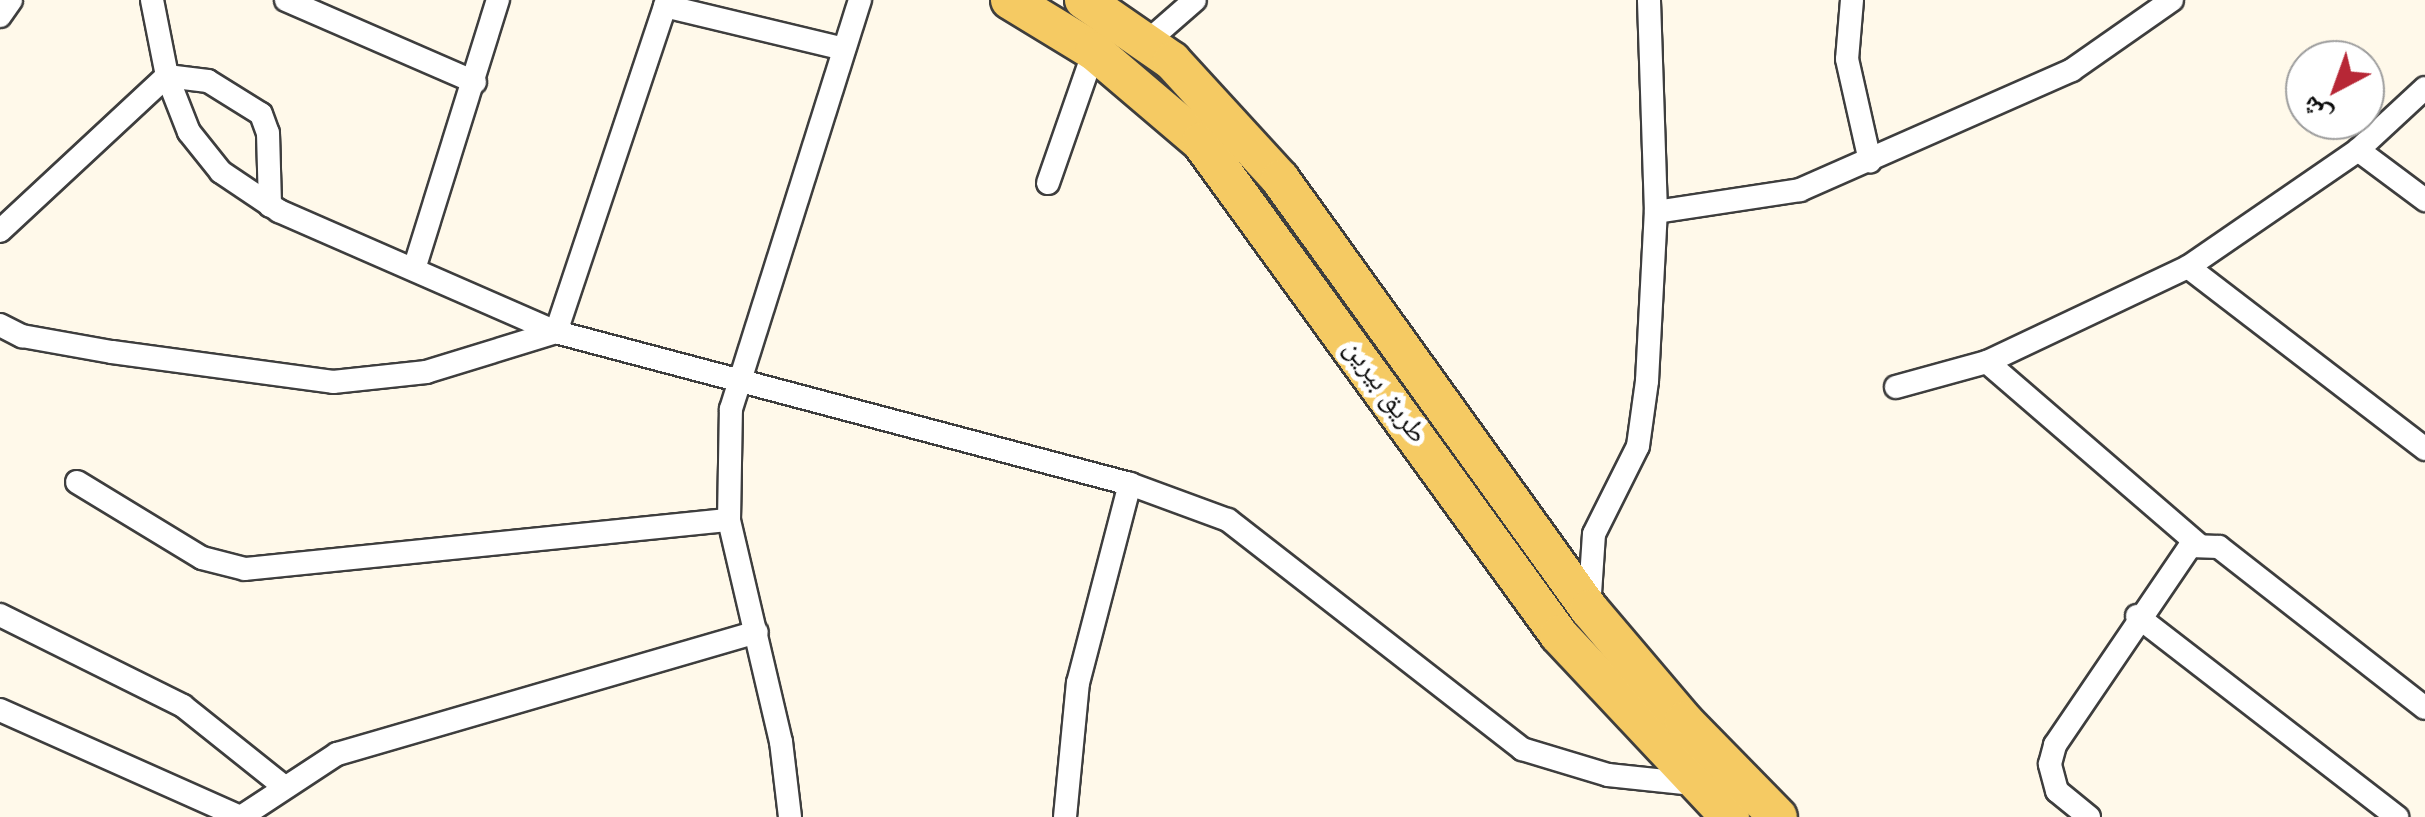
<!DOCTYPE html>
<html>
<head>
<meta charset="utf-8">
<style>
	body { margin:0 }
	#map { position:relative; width:2425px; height:817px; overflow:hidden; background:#fff9ea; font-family:"Libre Baskerville","Noto Naskh Arabic",serif }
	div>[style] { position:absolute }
	.roads { filter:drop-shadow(2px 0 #3e3e3e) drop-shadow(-2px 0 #3e3e3e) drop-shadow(0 2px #3e3e3e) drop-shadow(0 -2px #3e3e3e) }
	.street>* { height:22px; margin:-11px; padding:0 11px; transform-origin:11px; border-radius:11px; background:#fff }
	.primary>* { height:38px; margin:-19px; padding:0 19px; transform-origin:19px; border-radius:19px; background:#f5ca63 }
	span { translate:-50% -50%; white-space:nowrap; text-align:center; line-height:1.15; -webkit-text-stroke:10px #fff; paint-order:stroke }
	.street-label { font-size:28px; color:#0b0b0b }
	.north { position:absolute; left:2285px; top:40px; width:100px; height:100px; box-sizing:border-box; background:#fff; border:2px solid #9d9d9d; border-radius:50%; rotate:221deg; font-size:28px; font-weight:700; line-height:40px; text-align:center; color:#0b0b0b }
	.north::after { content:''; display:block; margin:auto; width:35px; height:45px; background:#b72736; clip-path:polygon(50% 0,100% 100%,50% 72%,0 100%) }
</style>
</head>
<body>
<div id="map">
	<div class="roads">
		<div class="street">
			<i style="left:152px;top:0;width:77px;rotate:78.8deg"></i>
			<i style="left:167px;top:76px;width:60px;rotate:68.6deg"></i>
			<i style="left:189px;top:132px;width:51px;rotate:51.3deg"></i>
			<i style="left:221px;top:172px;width:70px;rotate:33.9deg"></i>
			<i style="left:279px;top:211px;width:302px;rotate:23.6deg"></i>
			<i style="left:556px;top:332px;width:594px;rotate:14.83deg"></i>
			<i style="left:1130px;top:484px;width:104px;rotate:20.2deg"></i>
			<i style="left:1228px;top:520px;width:373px;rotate:37.9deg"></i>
			<i style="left:1522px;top:749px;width:90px;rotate:16.8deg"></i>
			<i style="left:1608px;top:775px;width:86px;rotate:6deg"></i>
			<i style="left:286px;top:0;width:206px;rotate:23.5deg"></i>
			<i style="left:1852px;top:0;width:59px;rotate:94.8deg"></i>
			<i style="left:1847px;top:59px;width:105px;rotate:77.3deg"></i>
			<i style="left:665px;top:6px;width:184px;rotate:13.5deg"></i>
			<i style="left:0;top:16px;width:19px;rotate:-55deg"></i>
			<i style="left:1148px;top:41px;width:62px;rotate:-41.1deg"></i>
			<i style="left:2358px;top:150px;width:84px;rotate:36.7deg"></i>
			<i style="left:1048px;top:183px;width:140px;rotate:-70.8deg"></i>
			<i style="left:1656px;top:212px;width:146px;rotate:-8.7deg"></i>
			<i style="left:1800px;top:190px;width:297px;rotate:-23.8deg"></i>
			<i style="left:2072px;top:70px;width:122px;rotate:-35deg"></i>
			<i style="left:0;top:231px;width:228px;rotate:-42.9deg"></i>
			<i style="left:167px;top:76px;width:41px;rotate:7deg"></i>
			<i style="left:208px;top:81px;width:62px;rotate:31.9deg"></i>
			<i style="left:261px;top:114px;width:20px;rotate:70deg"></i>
			<i style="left:268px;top:133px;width:73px;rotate:88.4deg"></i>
			<i style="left:415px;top:266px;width:279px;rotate:-72.7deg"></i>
			<i style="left:2188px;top:267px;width:299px;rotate:37.5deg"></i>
			<i style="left:0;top:325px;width:25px;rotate:27deg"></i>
			<i style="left:22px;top:336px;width:91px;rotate:10.1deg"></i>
			<i style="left:112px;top:352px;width:223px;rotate:7.7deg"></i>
			<i style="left:333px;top:382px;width:94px;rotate:-6.1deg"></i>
			<i style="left:426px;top:372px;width:136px;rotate:-17.1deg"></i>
			<i style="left:556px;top:332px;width:350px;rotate:-71.5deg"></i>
			<i style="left:1987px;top:362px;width:279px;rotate:40.8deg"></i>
			<i style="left:1896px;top:387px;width:94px;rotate:-15.4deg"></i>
			<i style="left:1987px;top:362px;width:222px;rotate:-25.3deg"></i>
			<i style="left:2188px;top:267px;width:206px;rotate:-34.5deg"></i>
			<i style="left:2358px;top:150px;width:91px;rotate:-42.8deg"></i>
			<i style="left:77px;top:482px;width:146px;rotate:31.3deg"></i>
			<i style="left:202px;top:558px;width:44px;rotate:14.3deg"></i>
			<i style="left:245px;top:569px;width:486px;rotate:-5.8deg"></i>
			<i style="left:1589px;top:609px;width:75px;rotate:-86.2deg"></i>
			<i style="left:1594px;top:534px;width:98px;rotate:-63.4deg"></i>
			<i style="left:1638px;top:446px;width:66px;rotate:-82.1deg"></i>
			<i style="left:1647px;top:381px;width:169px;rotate:-87deg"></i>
			<i style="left:1656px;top:212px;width:212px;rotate:-91.9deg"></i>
			<i style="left:0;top:615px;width:204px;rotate:26.4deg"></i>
			<i style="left:183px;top:706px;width:127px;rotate:38.6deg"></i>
			<i style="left:2137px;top:616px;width:329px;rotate:37.7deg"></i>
			<i style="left:0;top:710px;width:263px;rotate:24deg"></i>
			<i style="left:241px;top:817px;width:115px;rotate:-33.3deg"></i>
			<i style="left:337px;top:754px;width:437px;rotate:-16.2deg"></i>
			<i style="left:790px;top:817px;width:76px;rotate:-96.8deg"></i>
			<i style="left:781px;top:742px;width:228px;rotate:-103.2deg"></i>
			<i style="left:729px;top:520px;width:111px;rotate:-89deg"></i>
			<i style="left:731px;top:409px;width:429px;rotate:-72.5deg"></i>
			<i style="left:1065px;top:817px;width:135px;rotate:-84.5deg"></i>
			<i style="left:1078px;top:683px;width:206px;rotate:-75.4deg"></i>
			<i style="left:2089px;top:817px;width:41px;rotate:-140.9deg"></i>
			<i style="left:2057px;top:791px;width:28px;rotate:-105deg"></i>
			<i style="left:2050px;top:764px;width:20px;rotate:-75deg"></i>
			<i style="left:2055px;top:745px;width:240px;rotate:-55.8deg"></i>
			<i style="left:2190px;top:546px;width:29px;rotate:2deg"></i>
			<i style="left:2219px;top:547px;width:261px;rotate:38deg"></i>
		</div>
		<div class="primary">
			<i style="left:1010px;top:0;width:98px;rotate:31.3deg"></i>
			<i style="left:1094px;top:51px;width:140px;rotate:40.4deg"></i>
			<i style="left:1201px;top:142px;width:609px;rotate:54.01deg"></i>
			<i style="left:1559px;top:635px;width:250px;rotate:46.8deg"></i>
			<i style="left:1084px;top:0;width:107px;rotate:34.7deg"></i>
			<i style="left:1172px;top:61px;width:160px;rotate:47.5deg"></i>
			<i style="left:1280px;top:179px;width:530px;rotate:54.3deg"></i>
			<i style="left:1589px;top:609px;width:147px;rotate:49.7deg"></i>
			<i style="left:1684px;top:721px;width:134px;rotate:45.6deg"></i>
		</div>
	</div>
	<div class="street-label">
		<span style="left:1386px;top:391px;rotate:54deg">طريق بيرين</span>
	</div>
	<div class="north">ش</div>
</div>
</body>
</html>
